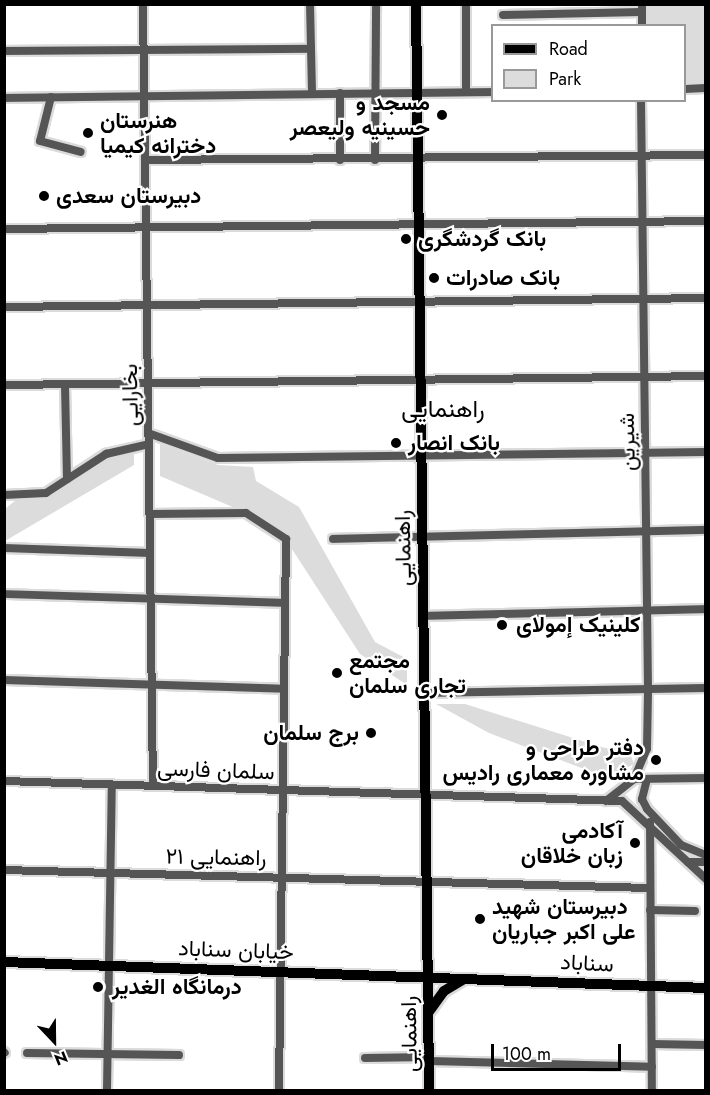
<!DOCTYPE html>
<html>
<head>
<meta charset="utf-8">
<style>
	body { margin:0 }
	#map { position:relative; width:710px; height:1095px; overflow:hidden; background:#fff; font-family:Jost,Vazirmatn,sans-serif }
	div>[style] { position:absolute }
	.green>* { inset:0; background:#dcdcdc }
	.roads { filter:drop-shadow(2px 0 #dbdbdb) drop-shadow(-2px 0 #dbdbdb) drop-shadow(0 2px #dbdbdb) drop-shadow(0 -2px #dbdbdb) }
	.minor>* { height:8px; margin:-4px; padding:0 4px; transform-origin:4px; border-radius:4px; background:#555 }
	.major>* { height:10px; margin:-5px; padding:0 5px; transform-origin:5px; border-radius:5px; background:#000 }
	.dots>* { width:16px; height:16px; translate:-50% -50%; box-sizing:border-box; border:3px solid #fff; border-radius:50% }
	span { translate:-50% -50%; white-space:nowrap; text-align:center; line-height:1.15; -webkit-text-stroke:4.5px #fff; paint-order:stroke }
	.poi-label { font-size:22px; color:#000; font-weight:700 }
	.right { translate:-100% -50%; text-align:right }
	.left { translate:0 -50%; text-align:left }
	.street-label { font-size:22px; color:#000 }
	.neighbourhood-label { font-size:24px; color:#000 }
	.frame { position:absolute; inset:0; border:6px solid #000; pointer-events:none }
	.legend { position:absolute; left:491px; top:24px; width:195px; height:78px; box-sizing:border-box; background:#fff; border:2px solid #999; margin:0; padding:8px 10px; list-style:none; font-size:18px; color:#000 }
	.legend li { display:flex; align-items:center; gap:12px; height:30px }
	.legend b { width:30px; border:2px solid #999 }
	.north { position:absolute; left:24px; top:1011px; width:60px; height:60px; -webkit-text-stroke:4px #fff; paint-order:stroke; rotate:158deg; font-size:16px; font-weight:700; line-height:24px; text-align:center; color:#000 }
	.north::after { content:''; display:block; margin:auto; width:21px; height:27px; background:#000; clip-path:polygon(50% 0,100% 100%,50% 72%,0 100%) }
	.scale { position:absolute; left:491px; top:1044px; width:130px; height:27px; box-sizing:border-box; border:3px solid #000; border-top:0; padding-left:8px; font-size:18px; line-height:21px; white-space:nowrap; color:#000; -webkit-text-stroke:4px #fff; paint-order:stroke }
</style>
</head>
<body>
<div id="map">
	<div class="green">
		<i style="clip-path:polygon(645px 5px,705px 5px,705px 85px,685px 86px,684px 26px,645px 25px)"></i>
		<i style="clip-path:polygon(160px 444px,218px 465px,253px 467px,256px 481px,299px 507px,375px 642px,407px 659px,407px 685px,360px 654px,277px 526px,160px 476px)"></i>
		<i style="clip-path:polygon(134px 452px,134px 465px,5px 541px,5px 509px,16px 500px,49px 495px,103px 461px)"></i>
		<i style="clip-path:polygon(436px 704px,465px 704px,605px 748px,627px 746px,634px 764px,608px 778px,489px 733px)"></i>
	</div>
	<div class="roads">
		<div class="minor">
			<i style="left:143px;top:4px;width:782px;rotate:89.27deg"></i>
			<i style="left:310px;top:4px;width:89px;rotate:88.7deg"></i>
			<i style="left:503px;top:15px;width:139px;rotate:-1.2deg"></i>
			<i style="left:642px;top:26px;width:22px;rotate:-90deg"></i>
			<i style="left:4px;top:51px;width:307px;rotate:-0.4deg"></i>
			<i style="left:684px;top:89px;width:22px;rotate:-3deg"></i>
			<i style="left:466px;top:92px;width:88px;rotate:-90deg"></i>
			<i style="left:340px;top:93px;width:67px;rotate:90deg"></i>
			<i style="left:51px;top:97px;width:45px;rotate:104deg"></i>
			<i style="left:40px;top:141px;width:42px;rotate:15deg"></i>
			<i style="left:4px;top:98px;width:488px;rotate:-0.7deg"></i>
			<i style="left:145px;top:160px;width:561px;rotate:-0.51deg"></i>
			<i style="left:375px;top:160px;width:156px;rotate:-89.6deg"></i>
			<i style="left:4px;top:229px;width:702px;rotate:-0.65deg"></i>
			<i style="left:4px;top:307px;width:702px;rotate:-0.73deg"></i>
			<i style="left:4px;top:385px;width:702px;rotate:-0.73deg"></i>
			<i style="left:65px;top:385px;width:94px;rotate:88.8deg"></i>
			<i style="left:148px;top:433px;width:74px;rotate:19.7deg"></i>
			<i style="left:218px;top:458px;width:488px;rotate:-0.7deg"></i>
			<i style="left:4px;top:495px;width:42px;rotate:-2.7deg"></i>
			<i style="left:46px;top:493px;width:72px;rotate:-33deg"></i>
			<i style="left:106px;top:454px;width:44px;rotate:-13.1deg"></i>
			<i style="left:150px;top:514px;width:96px;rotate:-0.6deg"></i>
			<i style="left:246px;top:513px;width:48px;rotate:33deg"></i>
			<i style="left:286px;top:539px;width:551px;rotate:90.73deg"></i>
			<i style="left:333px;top:539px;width:373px;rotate:-1.4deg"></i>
			<i style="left:4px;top:548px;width:146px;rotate:2deg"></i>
			<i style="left:4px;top:594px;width:281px;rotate:1.8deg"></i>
			<i style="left:423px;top:616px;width:283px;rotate:-1.4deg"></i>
			<i style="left:4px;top:680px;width:280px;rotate:1.8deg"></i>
			<i style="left:424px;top:693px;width:282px;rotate:-1deg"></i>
			<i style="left:634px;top:779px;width:33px;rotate:-67deg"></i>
			<i style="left:647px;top:749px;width:60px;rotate:-89deg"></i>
			<i style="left:648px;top:689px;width:589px;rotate:-90.68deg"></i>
			<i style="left:647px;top:779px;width:21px;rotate:104deg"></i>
			<i style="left:642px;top:799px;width:11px;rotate:63deg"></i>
			<i style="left:647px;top:809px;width:50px;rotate:46.6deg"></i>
			<i style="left:681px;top:845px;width:27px;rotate:22deg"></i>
			<i style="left:4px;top:781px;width:618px;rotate:1.85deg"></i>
			<i style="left:622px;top:801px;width:115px;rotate:42.9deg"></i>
			<i style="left:606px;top:801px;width:36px;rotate:-38deg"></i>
			<i style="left:634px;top:779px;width:72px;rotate:-0.8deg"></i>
			<i style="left:650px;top:822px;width:268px;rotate:89.6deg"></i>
			<i style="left:688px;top:862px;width:18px"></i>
			<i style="left:4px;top:870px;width:646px;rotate:1.6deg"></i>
			<i style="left:650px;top:910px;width:45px;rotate:1.3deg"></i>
			<i style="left:652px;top:1044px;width:54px;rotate:1.1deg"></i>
			<i style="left:4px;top:1052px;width:1px;rotate:45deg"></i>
			<i style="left:27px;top:1053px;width:152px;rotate:0.8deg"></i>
			<i style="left:365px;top:1058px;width:64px;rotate:-0.9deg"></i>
			<i style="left:429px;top:1061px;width:223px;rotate:1.5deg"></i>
			<i style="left:107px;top:1090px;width:305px;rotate:-89.1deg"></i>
		</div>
		<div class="major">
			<i style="left:416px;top:4px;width:1086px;rotate:89.31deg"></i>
			<i style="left:4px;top:962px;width:702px;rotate:2.12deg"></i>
			<i style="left:428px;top:1013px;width:27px;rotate:-54deg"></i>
			<i style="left:444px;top:991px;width:23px;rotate:-31deg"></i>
		</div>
	</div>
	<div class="dots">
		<i style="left:442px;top:115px;background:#000"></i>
		<i style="left:88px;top:133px;background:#000"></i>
		<i style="left:44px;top:196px;background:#000"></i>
		<i style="left:406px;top:239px;background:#000"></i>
		<i style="left:434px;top:278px;background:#000"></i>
		<i style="left:396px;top:443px;background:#000"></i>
		<i style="left:502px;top:625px;background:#000"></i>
		<i style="left:337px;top:673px;background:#000"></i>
		<i style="left:371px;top:733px;background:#000"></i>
		<i style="left:656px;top:760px;background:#000"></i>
		<i style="left:635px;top:843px;background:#000"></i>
		<i style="left:480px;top:919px;background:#000"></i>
		<i style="left:98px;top:987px;background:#000"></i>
	</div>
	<div class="poi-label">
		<span class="right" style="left:430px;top:115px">مسجد و<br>حسینیه ولیعصر</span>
		<span class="left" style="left:100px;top:133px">هنرستان<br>دخترانه کیمیا</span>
		<span class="left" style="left:56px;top:196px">دبیرستان سعدی</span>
		<span class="left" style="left:418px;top:239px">بانک گردشگری</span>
		<span class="left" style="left:446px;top:278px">بانک صادرات</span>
		<span class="left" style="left:408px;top:443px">بانک انصار</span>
		<span class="left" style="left:516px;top:625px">کلینیک إمولای</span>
		<span class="left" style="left:349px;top:673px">مجتمع<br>تجاری سلمان</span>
		<span class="right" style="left:359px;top:733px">برج سلمان</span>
		<span class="right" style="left:644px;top:760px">دفتر طراحی و<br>مشاوره معماری رادیس</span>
		<span class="right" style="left:623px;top:843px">آکادمی<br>زبان خلاقان</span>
		<span class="left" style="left:492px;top:919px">دبیرستان شهید<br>علی اکبر جباریان</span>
		<span class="left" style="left:112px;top:987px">درمانگاه الغدیر</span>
	</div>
	<div class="street-label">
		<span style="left:130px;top:395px;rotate:-91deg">بخارایی</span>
		<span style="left:627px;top:442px;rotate:-91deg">شیرین</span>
		<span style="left:403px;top:548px;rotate:-91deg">راهنمایی</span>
		<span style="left:216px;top:770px;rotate:2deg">سلمان فارسی</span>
		<span style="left:216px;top:857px;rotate:1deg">راهنمایی ۲۱</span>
		<span style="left:236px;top:950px;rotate:2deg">خیابان سناباد</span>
		<span style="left:587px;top:963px;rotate:3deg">سناباد</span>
		<span style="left:409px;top:1034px;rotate:-91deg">راهنمایی</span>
	</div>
	<div class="neighbourhood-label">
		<span style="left:443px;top:409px">راهنمایی</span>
	</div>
	<div class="frame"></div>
	<ul class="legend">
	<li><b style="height:8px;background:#000"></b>Road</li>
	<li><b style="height:16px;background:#dcdcdc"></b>Park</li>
	</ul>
	<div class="north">N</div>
	<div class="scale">100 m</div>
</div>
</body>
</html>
